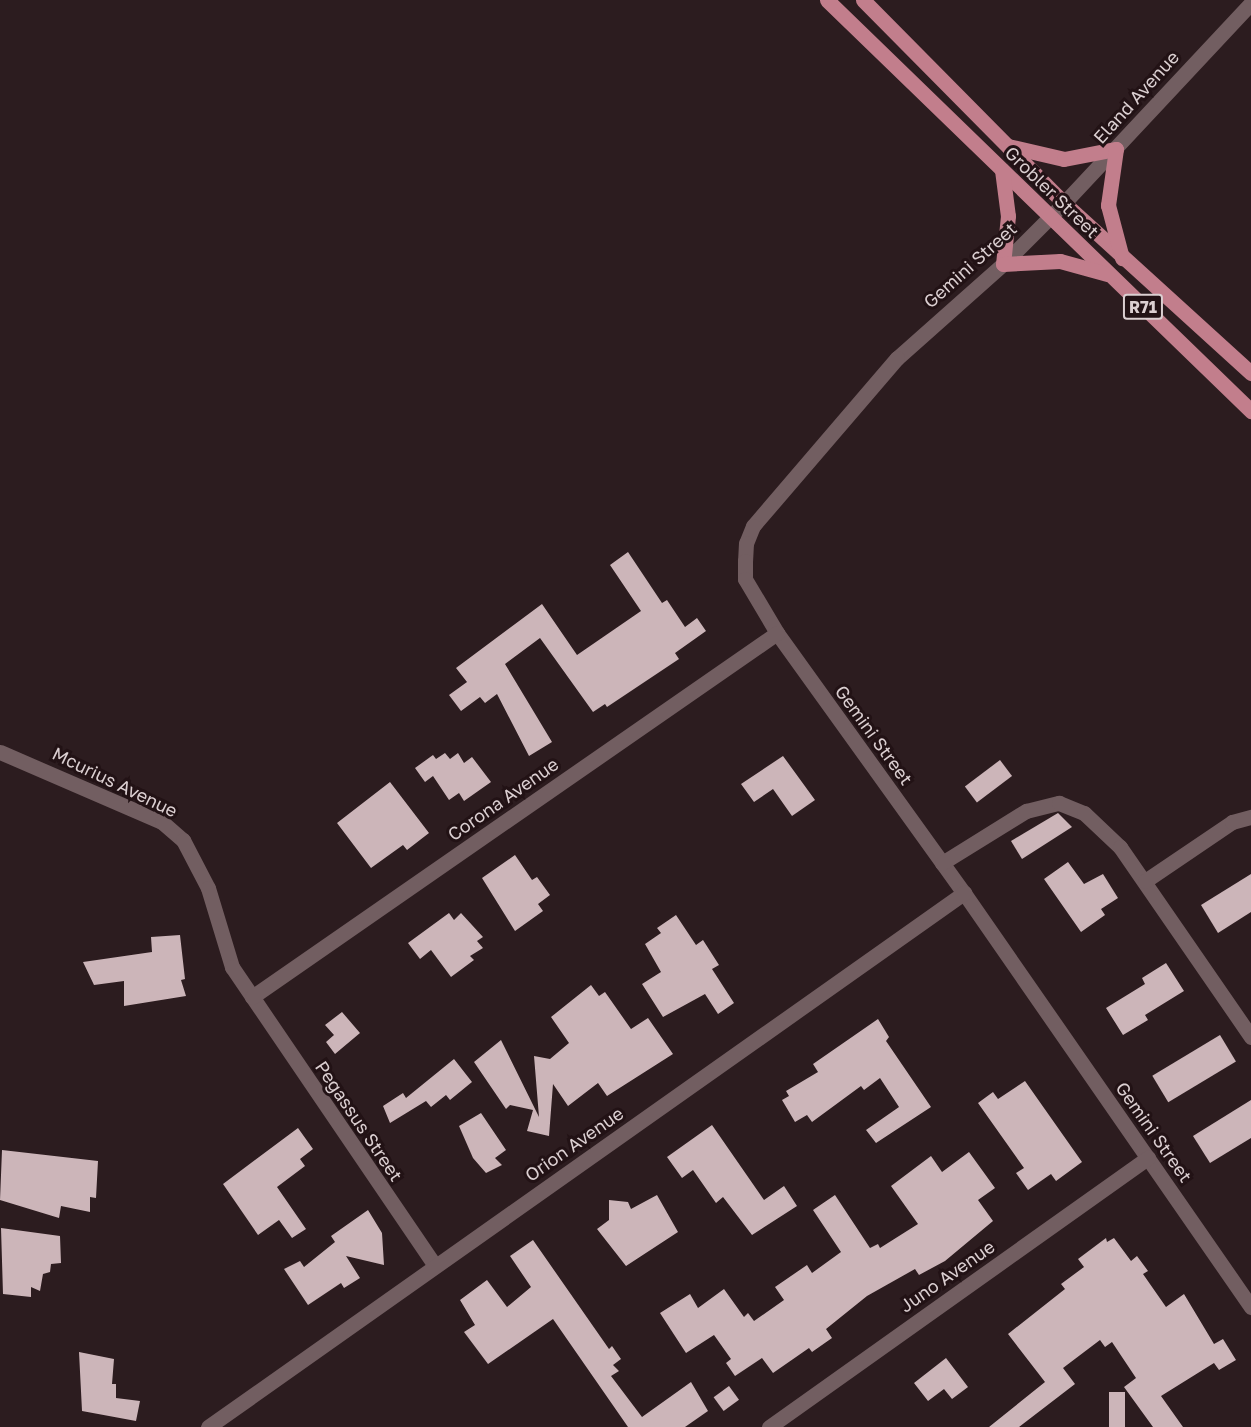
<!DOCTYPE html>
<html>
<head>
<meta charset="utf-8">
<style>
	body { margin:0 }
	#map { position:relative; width:1251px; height:1427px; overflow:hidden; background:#2c1c1f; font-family:"Golos Text",sans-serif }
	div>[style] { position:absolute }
	.building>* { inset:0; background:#ccb5b9; transform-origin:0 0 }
	.street>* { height:15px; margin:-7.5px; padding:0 7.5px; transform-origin:7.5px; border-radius:7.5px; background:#725e61 }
	.primary>* { height:15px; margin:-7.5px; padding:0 7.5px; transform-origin:7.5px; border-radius:7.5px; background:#c27e8c }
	span { translate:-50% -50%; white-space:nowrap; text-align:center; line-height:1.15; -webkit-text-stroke:6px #221215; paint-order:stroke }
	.shield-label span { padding:2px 4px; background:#221215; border:2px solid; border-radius:4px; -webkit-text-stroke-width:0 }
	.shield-label { font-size:16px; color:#dbcfd1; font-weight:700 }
	.street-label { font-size:18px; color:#dbcfd1 }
</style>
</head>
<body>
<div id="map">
	<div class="building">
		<i style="clip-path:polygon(628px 552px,662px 603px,667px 600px,685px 627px,697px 618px,706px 631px,675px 653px,679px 659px,607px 707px,605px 704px,593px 712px,540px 638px,505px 664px,552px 742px,529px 756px,497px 694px,485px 703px,480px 697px,461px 711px,449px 695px,467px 682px,456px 668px,542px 604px,577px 655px,641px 611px,610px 565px)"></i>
		<i style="clip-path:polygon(445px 753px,450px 759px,458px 753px,464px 763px,472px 757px,491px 782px,464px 801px,459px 793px,449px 800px,433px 776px,425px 782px,415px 768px,433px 755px,436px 759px)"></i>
		<i style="clip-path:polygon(783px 756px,815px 800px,792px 816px,773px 789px,754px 802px,741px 784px)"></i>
		<i style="left:1000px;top:760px;width:20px;height:44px;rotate:53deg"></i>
		<i style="clip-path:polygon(390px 782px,429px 833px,407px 850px,403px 845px,371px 868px,337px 823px)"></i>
		<i style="clip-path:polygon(1058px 813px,1072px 827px,1022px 859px,1011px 841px)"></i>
		<i style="clip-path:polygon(515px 855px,532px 880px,537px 877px,550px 895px,538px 904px,543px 911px,515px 931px,482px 878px)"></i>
		<i style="clip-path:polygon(1068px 862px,1084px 884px,1103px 874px,1118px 898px,1101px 909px,1105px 915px,1081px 932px,1044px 879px)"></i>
		<i style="clip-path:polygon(1251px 874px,1251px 912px,1218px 933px,1201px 905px)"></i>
		<i style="clip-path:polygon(449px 913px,454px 920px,461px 913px,483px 937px,477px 941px,483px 948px,470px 956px,474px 960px,451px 977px,431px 950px,420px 959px,408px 943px)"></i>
		<i style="clip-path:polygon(676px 915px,696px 945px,703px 940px,719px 965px,712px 969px,734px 1003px,718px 1014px,705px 994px,663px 1017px,642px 984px,661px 972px,645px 944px,661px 933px,657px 928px)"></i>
		<i style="clip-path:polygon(180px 935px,185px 979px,181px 980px,186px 996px,124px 1006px,124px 981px,94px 985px,83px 962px,152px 952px,151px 937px)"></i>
		<i style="clip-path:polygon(1166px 963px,1184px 991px,1145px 1015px,1148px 1020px,1123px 1035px,1106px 1008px,1145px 984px,1142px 978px)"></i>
		<i style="clip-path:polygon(591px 985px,599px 996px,605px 992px,631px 1029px,648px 1018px,673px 1054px,607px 1096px,598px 1083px,568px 1106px,553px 1084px,549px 1136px,527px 1131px,533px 1110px,510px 1105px,506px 1109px,474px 1062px,501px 1040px,539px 1117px,534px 1056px,550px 1059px,569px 1043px,551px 1017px)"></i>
		<i style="clip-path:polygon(342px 1012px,360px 1033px,335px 1054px,326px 1042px,334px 1035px,325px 1025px)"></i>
		<i style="clip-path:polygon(878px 1019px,889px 1037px,886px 1041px,931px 1107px,876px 1143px,866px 1130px,899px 1107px,880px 1078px,864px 1090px,861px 1086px,812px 1122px,807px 1115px,795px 1122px,782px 1100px,789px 1096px,786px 1091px,818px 1072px,813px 1064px)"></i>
		<i style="left:1220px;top:1035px;width:31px;height:79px;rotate:59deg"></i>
		<i style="clip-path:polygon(454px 1059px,472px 1082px,450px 1100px,446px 1095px,431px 1107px,426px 1101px,390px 1123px,383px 1106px,403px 1093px,406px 1098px)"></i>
		<i style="clip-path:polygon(1025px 1081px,1082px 1162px,1056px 1181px,1051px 1174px,1028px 1190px,1016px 1173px,1024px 1168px,978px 1103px,993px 1092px,998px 1099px)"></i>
		<i style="clip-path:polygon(1251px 1100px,1251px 1138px,1210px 1163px,1193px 1136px)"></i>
		<i style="clip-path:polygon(481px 1113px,506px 1150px,495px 1158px,502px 1165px,486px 1173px,473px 1158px,459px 1126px)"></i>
		<i style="clip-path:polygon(712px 1125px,764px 1200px,784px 1186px,797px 1206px,752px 1235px,723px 1197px,716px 1203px,693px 1170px,682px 1178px,667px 1157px)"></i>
		<i style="clip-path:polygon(298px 1128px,313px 1149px,300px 1159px,305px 1166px,277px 1187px,306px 1229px,292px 1238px,279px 1220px,258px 1235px,223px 1184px)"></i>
		<i style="clip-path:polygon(2px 1150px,98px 1161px,96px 1198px,90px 1197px,90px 1212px,61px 1206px,59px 1218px,0 1200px)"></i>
		<i style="clip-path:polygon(969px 1152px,995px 1188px,978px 1200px,993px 1221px,945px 1261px,919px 1275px,915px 1269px,867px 1296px,826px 1329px,832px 1338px,812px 1352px,809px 1348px,773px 1373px,762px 1358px,735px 1376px,726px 1363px,731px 1359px,714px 1335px,686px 1353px,660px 1313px,690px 1294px,698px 1308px,724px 1289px,744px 1317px,748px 1313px,754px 1321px,784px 1300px,775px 1287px,807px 1265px,812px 1273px,841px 1252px,813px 1210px,835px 1195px,870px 1248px,878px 1244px,880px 1248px,918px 1224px,891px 1186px,931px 1156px,942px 1172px)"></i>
		<i style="clip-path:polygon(657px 1195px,678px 1232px,626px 1266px,597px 1229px,609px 1220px,609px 1200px,628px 1202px,631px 1209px)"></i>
		<i style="clip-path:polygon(368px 1210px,382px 1233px,384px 1265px,346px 1256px,360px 1278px,344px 1288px,341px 1283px,308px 1305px,284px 1269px,300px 1261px,304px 1267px,335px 1242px,331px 1236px)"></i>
		<i style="clip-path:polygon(1px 1228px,60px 1236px,61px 1263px,51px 1264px,50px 1272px,43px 1274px,40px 1291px,31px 1287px,31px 1297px,3px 1294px)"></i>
		<i style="clip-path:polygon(1106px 1238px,1107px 1242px,1114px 1238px,1131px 1261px,1137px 1256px,1148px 1271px,1143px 1274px,1166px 1307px,1184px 1294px,1214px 1344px,1223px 1339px,1236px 1360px,1219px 1370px,1214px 1363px,1161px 1396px,1183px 1427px,1153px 1427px,1124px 1387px,1136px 1378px,1112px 1342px,1105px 1347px,1100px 1340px,1063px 1368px,1075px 1384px,1019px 1427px,989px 1427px,1045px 1382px,1008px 1334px,1065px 1289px,1061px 1284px,1084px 1267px,1078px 1259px)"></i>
		<i style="clip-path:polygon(533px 1240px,609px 1349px,612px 1346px,621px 1359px,613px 1365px,619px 1371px,611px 1376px,642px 1417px,691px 1382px,708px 1411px,685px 1427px,628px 1427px,553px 1319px,488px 1364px,464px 1332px,475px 1325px,460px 1300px,487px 1280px,507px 1307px,531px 1287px,510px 1256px)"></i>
		<i style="clip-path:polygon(79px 1352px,114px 1359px,112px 1384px,116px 1384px,116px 1398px,140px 1401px,136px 1421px,82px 1411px)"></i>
		<i style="clip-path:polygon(946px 1358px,968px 1387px,952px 1399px,944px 1389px,928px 1401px,914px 1383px)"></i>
		<i style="left:729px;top:1386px;width:17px;height:19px;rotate:54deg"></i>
		<i style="left:1109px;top:1392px;width:16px;height:35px"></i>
	</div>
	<div class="street">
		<i style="left:1251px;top:3px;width:274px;rotate:133.1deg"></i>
		<i style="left:1064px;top:203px;width:86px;rotate:135deg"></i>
		<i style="left:1003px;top:264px;width:142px;rotate:138.4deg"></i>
		<i style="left:897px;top:358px;width:221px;rotate:130.6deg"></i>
		<i style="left:753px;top:526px;width:18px;rotate:112deg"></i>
		<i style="left:746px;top:543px;width:18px;rotate:93deg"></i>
		<i style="left:745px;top:561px;width:18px;rotate:90deg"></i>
		<i style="left:745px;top:579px;width:63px;rotate:59.3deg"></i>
		<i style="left:777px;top:633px;width:320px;rotate:54.3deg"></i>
		<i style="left:964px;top:893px;width:504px;rotate:55.27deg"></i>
		<i style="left:0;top:752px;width:176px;rotate:23.4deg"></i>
		<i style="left:162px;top:822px;width:28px;rotate:41deg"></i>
		<i style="left:183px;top:840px;width:54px;rotate:62.5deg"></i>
		<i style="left:208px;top:888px;width:83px;rotate:73.1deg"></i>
		<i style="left:232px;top:967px;width:361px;rotate:55.8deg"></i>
		<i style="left:942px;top:863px;width:99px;rotate:-31.8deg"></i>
		<i style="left:1026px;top:811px;width:34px;rotate:-14deg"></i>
		<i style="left:1059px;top:803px;width:27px;rotate:22deg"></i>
		<i style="left:1084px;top:813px;width:50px;rotate:43.4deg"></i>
		<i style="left:1120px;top:847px;width:231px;rotate:55.4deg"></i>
		<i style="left:1145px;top:881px;width:105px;rotate:-34.1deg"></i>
		<i style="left:1232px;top:822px;width:20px;rotate:-15deg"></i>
		<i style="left:252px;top:997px;width:639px;rotate:-34.73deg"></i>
		<i style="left:208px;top:1427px;width:926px;rotate:-35.24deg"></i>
		<i style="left:769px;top:1427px;width:465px;rotate:-35.4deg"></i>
	</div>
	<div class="primary">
		<i style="left:827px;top:0;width:591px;rotate:44.11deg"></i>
		<i style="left:863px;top:0;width:286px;rotate:45.3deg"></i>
		<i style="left:1064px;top:203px;width:253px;rotate:42.3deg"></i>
		<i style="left:1008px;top:146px;width:57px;rotate:13.1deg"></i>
		<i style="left:1064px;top:159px;width:53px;rotate:-10.9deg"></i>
		<i style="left:1116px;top:149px;width:57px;rotate:98.1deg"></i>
		<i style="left:1108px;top:205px;width:55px;rotate:75.2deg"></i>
		<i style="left:1002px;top:170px;width:46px;rotate:82.6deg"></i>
		<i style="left:1008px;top:216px;width:48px;rotate:95.9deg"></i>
		<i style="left:1003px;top:264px;width:57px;rotate:-3deg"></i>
		<i style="left:1060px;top:261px;width:49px;rotate:15.5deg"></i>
	</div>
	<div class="shield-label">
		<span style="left:1143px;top:307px">R71</span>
	</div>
	<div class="street-label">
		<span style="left:1136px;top:97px;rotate:-48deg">Eland Avenue</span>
		<span style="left:1052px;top:192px;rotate:44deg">Grobler Street</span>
		<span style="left:970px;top:265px;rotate:-42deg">Gemini Street</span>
		<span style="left:874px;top:735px;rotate:54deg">Gemini Street</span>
		<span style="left:115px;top:782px;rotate:26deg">Mcurius Avenue</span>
		<span style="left:503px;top:799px;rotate:-35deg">Corona Avenue</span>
		<span style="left:359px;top:1121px;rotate:56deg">Pegassus Street</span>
		<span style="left:1154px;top:1132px;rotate:55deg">Gemini Street</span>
		<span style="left:574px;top:1144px;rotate:-35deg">Orion Avenue</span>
		<span style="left:947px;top:1276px;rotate:-35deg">Juno Avenue</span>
	</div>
</div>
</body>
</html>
